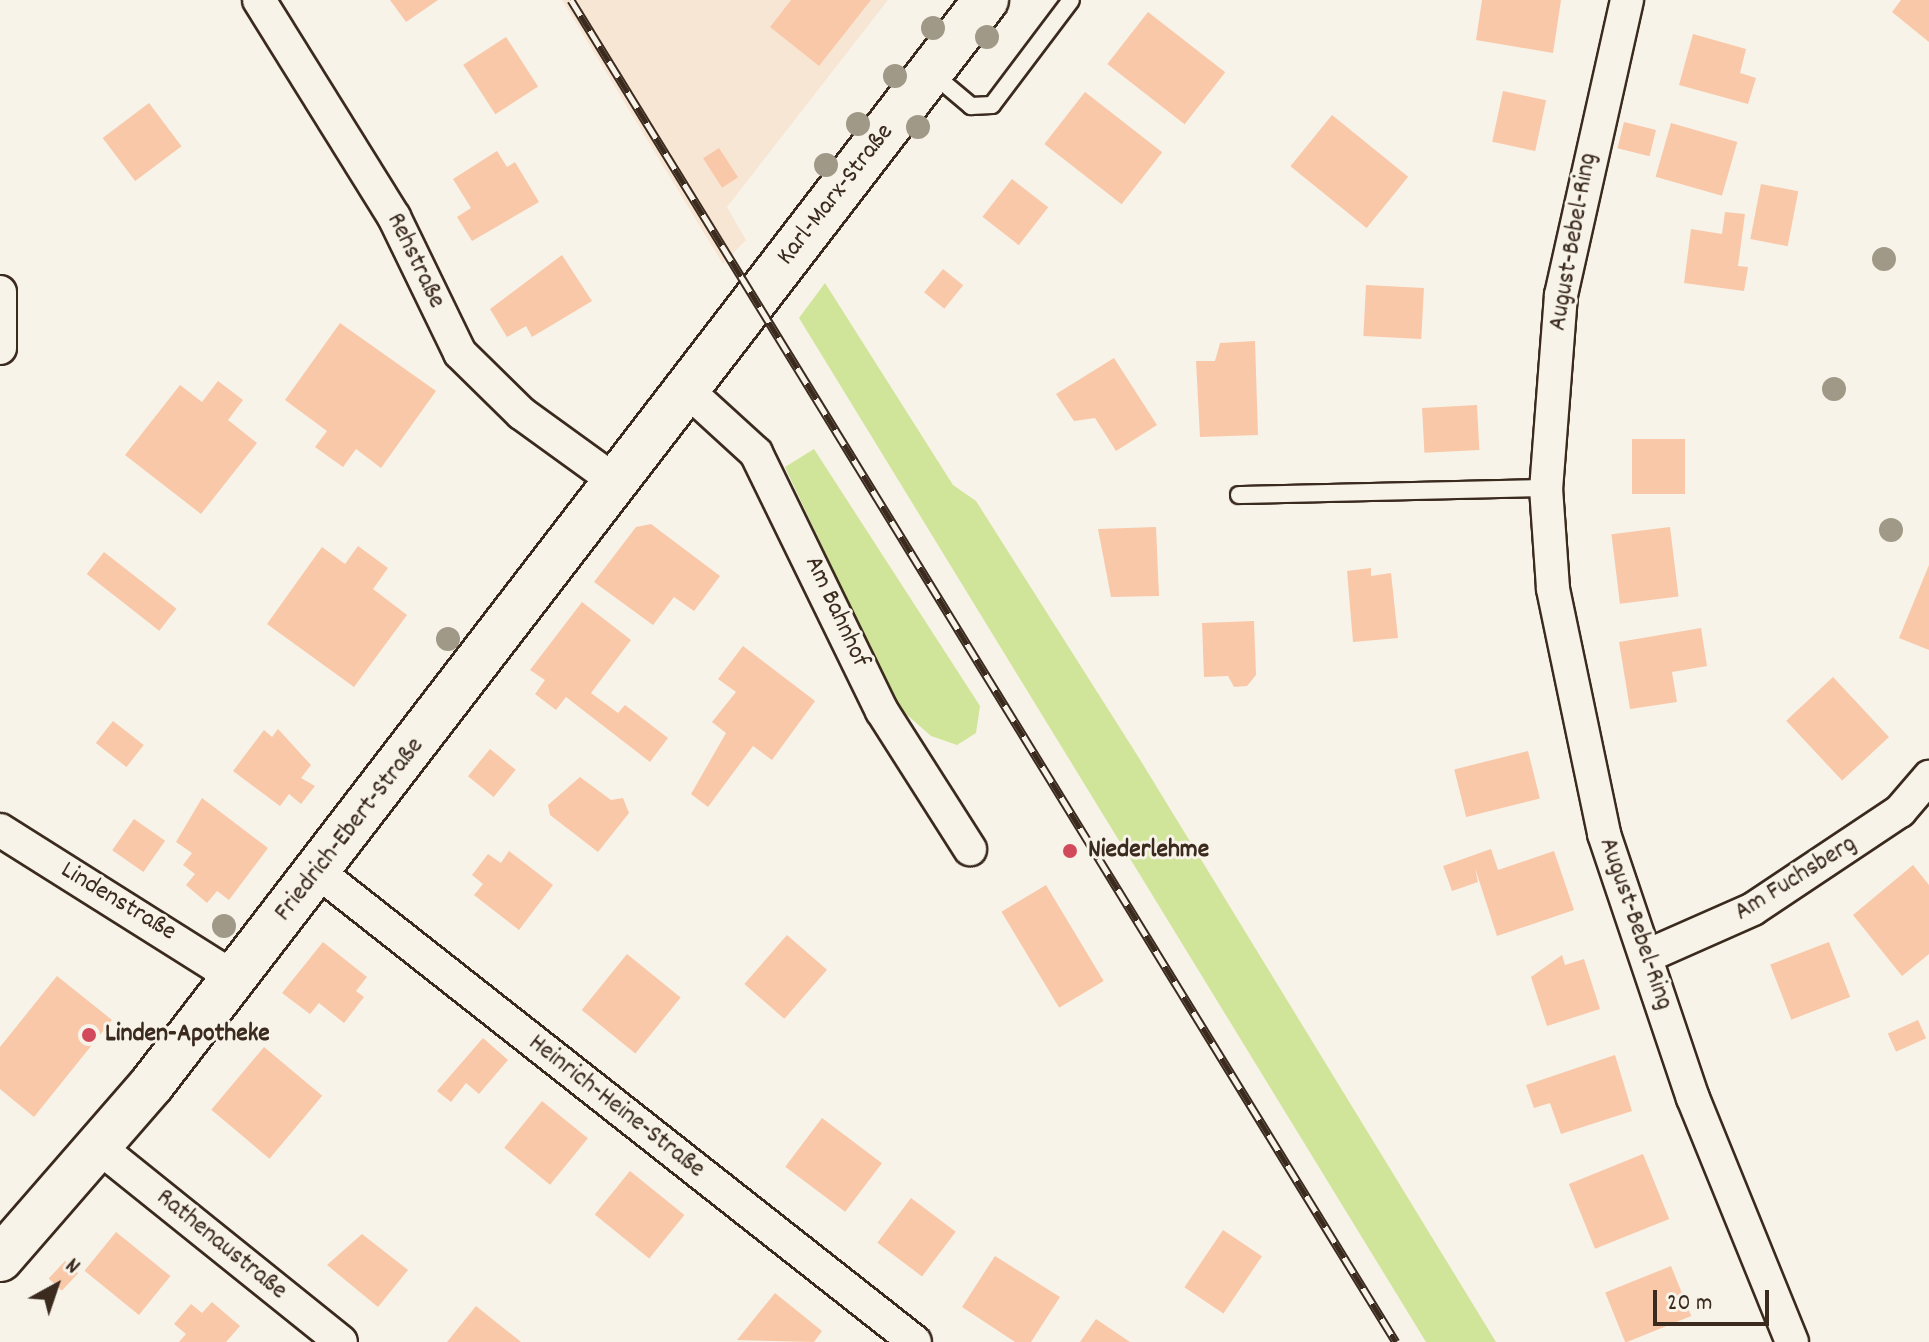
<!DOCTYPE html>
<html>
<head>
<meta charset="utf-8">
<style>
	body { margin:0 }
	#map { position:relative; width:1929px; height:1342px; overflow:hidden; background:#f7f3e8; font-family:Dekko,sans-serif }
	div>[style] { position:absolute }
	.built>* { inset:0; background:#f8e6d5 }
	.green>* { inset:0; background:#d0e59a }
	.building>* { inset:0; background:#f9c8a9; transform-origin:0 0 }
	.roads { filter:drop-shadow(2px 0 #3b2a1e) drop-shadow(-2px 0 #3b2a1e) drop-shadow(0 2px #3b2a1e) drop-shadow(0 -2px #3b2a1e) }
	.lane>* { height:16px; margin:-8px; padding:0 8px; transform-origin:8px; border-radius:8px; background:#f7f3e8 }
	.street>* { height:32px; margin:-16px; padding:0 16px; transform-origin:16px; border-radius:16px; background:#f7f3e8 }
	.secondary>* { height:44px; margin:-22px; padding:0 22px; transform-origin:22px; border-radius:22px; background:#f7f3e8 }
	.rail>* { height:9px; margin-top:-4.5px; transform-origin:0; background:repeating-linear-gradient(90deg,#f7f3e8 0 18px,#3b2a1e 0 36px); box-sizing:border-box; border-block:2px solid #3b2a1e }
	.trees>* { width:24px; height:24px; margin:-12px; border-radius:50%; background:#a09987 }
	.dots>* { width:22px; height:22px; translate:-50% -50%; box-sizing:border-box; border:4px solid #f7f3e8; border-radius:50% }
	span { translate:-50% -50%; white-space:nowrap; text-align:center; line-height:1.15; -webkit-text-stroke:6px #f7f3e8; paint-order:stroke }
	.street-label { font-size:26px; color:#3b2a1e }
	.poi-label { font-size:26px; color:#3b2a1e; font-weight:700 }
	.left { translate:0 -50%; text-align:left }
	.north { position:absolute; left:16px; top:1246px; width:80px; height:80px; -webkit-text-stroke:6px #f7f3e8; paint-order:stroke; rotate:40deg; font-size:22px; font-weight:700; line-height:32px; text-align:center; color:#3b2a1e }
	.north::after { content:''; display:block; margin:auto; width:28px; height:36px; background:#3b2a1e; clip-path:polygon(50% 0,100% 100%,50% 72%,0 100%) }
	.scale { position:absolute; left:1653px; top:1290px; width:116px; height:36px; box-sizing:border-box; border:4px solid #3b2a1e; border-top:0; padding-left:10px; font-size:24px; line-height:28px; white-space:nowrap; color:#3b2a1e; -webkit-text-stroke:6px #f7f3e8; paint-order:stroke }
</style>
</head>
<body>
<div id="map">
	<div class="built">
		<i style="clip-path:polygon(562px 0,888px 0,727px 207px,746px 240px,723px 264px)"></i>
	</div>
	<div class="green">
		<i style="clip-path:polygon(825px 283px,953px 485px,976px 501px,1139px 758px,1496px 1342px,1426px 1342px,799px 318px)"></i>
		<i style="clip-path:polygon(814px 449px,980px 706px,976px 733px,957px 745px,931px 736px,897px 706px,785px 467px)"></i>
	</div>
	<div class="building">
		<i style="clip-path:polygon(390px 0,438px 0,406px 22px)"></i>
		<i style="clip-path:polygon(791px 0,871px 0,819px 66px,770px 27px)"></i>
		<i style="clip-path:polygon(1482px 0,1561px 0,1553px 53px,1476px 40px)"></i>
		<i style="clip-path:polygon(1901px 0,1929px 0,1929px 42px,1892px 12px)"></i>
		<i style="left:1148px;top:12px;width:98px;height:66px;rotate:38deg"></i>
		<i style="clip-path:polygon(1693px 34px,1746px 49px,1740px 73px,1756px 78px,1748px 104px,1679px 85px)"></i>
		<i style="left:506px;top:37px;width:59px;height:51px;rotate:57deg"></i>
		<i style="left:1503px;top:91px;width:44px;height:52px;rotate:12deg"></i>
		<i style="left:1085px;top:92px;width:98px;height:66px;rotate:38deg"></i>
		<i style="left:149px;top:103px;width:54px;height:58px;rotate:53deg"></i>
		<i style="left:1332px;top:115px;width:98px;height:66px;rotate:39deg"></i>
		<i style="left:1624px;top:122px;width:33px;height:27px;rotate:14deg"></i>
		<i style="left:1671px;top:123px;width:69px;height:56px;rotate:16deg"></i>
		<i style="left:719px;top:148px;width:35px;height:19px;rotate:57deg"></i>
		<i style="clip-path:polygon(497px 151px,507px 167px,515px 162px,539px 202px,472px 241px,457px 217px,471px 208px,453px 179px)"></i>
		<i style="left:1012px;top:179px;width:46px;height:48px;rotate:38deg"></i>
		<i style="left:1761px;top:184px;width:38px;height:56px;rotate:11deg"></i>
		<i style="clip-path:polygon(1725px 212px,1745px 214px,1738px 266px,1748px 267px,1744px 291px,1684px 283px,1691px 229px,1722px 234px)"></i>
		<i style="clip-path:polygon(562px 255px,592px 301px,532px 337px,526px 326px,507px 337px,490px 309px)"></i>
		<i style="left:943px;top:269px;width:26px;height:30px;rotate:39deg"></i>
		<i style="left:1366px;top:285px;width:58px;height:51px;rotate:3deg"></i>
		<i style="clip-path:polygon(340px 323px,436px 391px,381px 468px,356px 449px,343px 467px,315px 447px,327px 431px,285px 400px)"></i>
		<i style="clip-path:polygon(1255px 341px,1258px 435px,1200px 437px,1196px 361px,1215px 361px,1220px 343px)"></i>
		<i style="clip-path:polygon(1114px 358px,1157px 425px,1116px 451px,1095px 418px,1074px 421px,1056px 394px)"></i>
		<i style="clip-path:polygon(218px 381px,243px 400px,228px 420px,257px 443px,201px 514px,125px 455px,180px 385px,202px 402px)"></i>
		<i style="left:1477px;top:405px;width:45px;height:55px;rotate:87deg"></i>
		<i style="left:1632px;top:439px;width:53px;height:55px"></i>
		<i style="clip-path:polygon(651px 524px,720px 576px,694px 611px,674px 597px,653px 625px,594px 582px,636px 527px)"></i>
		<i style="clip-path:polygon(1156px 527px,1159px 596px,1111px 597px,1098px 529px)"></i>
		<i style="left:1670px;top:527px;width:70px;height:59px;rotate:83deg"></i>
		<i style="clip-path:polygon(358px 546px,388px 568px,373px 589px,407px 615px,354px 687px,267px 624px,322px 547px,345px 564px)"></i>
		<i style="left:104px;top:552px;width:92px;height:28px;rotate:38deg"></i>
		<i style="clip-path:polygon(1929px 565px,1929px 650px,1899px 638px)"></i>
		<i style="clip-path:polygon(1371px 568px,1371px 576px,1391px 573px,1398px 638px,1353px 642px,1347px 571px)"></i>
		<i style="clip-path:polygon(582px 602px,631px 640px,591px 693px,618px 713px,625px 705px,668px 738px,650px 762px,566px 697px,556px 710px,535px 694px,545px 680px,530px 670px)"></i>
		<i style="clip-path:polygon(1254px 621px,1256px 675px,1247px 686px,1234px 687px,1228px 676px,1204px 677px,1202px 623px)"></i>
		<i style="clip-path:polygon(1701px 628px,1707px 666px,1672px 672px,1677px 702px,1630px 709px,1619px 642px)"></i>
		<i style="clip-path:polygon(743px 646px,815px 701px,772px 760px,753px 746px,708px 807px,691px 794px,726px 733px,712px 722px,736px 692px,718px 679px)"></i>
		<i style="left:1833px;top:677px;width:82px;height:64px;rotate:47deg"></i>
		<i style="left:113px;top:721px;width:39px;height:28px;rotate:38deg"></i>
		<i style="clip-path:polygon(278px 729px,311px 765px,301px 778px,315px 786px,301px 804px,289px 794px,280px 806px,233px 771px,264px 730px,272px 737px)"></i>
		<i style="left:490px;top:749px;width:33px;height:35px;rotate:39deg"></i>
		<i style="left:1528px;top:751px;width:49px;height:76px;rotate:76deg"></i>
		<i style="clip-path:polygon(580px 777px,611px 800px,623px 798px,629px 813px,598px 852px,550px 815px,548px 805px)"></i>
		<i style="clip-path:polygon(202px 798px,268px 848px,229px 900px,217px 891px,207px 903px,186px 885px,195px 874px,183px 865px,192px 853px,176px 842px)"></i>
		<i style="left:134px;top:819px;width:38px;height:38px;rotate:35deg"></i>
		<i style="clip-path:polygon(1491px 849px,1498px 870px,1554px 851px,1574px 910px,1497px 936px,1475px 868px,1478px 882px,1452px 891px,1443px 866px)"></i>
		<i style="clip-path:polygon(509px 851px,553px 885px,519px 930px,474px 895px,483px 884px,472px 875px,488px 854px,501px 863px)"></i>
		<i style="clip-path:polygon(1913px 865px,1929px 885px,1929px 954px,1902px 976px,1853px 915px)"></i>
		<i style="left:1046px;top:885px;width:112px;height:52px;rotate:59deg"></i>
		<i style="left:787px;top:935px;width:53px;height:65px;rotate:41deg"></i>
		<i style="clip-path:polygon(323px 942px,367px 977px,356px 991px,364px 997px,344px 1023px,319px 1003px,310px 1014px,282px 993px)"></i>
		<i style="left:1829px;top:942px;width:59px;height:63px;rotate:69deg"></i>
		<i style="left:627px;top:954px;width:69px;height:72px;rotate:39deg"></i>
		<i style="clip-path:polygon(1562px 955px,1565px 965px,1584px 959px,1600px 1009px,1547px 1026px,1531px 977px)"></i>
		<i style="clip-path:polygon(57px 976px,112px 1020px,34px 1117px,0 1089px,0 1047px)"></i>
		<i style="left:1918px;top:1020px;width:20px;height:33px;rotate:66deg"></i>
		<i style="clip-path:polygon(483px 1038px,508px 1060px,479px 1094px,466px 1083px,451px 1102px,437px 1091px)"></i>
		<i style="left:264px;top:1047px;width:76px;height:82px;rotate:40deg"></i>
		<i style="clip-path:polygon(1615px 1055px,1632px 1111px,1561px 1134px,1550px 1103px,1534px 1108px,1526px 1085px)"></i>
		<i style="left:542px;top:1101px;width:59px;height:60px;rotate:39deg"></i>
		<i style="left:822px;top:1118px;width:75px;height:61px;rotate:37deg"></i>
		<i style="left:1643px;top:1154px;width:70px;height:80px;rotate:68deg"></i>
		<i style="left:630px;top:1171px;width:70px;height:56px;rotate:39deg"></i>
		<i style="left:911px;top:1198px;width:56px;height:56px;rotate:37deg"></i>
		<i style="left:1223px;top:1230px;width:47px;height:69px;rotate:34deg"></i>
		<i style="left:116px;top:1232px;width:70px;height:50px;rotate:39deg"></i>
		<i style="clip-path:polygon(362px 1234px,408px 1270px,378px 1307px,327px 1265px)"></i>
		<i style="clip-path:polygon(995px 1256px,1060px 1297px,1031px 1342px,1015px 1342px,962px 1307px)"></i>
		<i style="left:65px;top:1261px;width:18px;height:24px;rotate:43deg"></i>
		<i style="left:1671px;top:1266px;width:54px;height:71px;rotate:68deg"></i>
		<i style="clip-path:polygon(775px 1293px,822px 1331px,814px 1342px,737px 1340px)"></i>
		<i style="clip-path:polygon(212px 1302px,240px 1326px,226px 1342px,179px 1342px,186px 1334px,174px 1324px,191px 1304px,202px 1313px)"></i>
		<i style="clip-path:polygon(476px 1306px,521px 1342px,447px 1342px)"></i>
		<i style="clip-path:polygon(1096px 1319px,1130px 1342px,1080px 1342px)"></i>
	</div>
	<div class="roads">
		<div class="lane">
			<i style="left:933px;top:74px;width:50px;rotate:40.1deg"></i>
			<i style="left:971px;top:106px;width:21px;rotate:-3deg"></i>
			<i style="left:992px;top:105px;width:131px;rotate:-53deg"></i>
			<i style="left:1239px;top:495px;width:307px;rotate:-1.3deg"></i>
		</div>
		<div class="street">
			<i style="left:259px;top:0;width:256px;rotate:58.1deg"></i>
			<i style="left:394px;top:217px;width:151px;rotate:64.1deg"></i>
			<i style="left:460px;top:353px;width:86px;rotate:44.5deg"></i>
			<i style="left:521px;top:413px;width:116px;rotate:35.9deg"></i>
			<i style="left:1627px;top:0;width:302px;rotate:102.6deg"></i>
			<i style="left:1561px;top:295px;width:194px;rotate:94.4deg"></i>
			<i style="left:1546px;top:488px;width:101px;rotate:86deg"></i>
			<i style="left:1553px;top:589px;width:250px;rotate:78.2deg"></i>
			<i style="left:1604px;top:834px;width:279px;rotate:71.4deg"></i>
			<i style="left:1693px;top:1098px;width:263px;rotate:67.9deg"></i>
			<i style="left:0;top:292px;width:56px;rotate:90deg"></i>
			<i style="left:686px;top:389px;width:95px;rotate:42.4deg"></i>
			<i style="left:756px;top:453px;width:287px;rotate:64deg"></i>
			<i style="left:882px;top:711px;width:164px;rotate:57.5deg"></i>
			<i style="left:0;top:830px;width:278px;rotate:32.2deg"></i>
			<i style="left:317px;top:871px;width:761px;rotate:38.22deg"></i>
			<i style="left:1647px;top:956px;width:116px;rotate:-23.9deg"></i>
			<i style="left:1753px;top:909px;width:177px;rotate:-33.7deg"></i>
			<i style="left:1900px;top:811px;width:45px;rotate:-49.5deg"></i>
			<i style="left:100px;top:1148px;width:309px;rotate:38.8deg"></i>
		</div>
		<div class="secondary">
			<i style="left:0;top:1259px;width:232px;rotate:-49deg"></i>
			<i style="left:152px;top:1084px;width:1368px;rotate:-52.43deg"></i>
		</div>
	</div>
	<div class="rail">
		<i style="left:571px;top:0;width:1575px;rotate:58.42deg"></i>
	</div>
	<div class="trees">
		<i style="left:933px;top:28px"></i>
		<i style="left:987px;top:37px"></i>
		<i style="left:895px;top:76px"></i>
		<i style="left:858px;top:124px"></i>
		<i style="left:918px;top:127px"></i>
		<i style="left:826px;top:165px"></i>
		<i style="left:1884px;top:259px"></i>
		<i style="left:1834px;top:389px"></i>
		<i style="left:1891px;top:530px"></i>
		<i style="left:448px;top:639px"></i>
		<i style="left:224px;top:926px"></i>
	</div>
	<div class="dots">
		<i style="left:1070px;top:851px;background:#d1495b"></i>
		<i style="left:89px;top:1035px;background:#d1495b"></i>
	</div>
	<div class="street-label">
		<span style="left:836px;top:195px;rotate:-52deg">Karl-Marx-Straße</span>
		<span style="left:1574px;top:242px;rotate:-80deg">August-Bebel-Ring</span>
		<span style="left:415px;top:261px;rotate:64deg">Rehstraße</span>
		<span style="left:836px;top:612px;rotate:65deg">Am Bahnhof</span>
		<span style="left:350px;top:830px;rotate:-52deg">Friedrich-Ebert-Straße</span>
		<span style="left:1796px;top:879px;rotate:-32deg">Am Fuchsberg</span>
		<span style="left:118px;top:902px;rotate:31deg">Lindenstraße</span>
		<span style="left:1635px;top:924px;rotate:71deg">August-Bebel-Ring</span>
		<span style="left:616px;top:1107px;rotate:38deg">Heinrich-Heine-Straße</span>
		<span style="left:221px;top:1245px;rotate:39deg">Rathenaustraße</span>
	</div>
	<div class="poi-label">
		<span class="left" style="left:1088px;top:851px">Niederlehme</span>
		<span class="left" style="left:105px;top:1035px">Linden-Apotheke</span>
	</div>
	<div class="north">N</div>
	<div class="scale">20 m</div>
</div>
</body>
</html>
